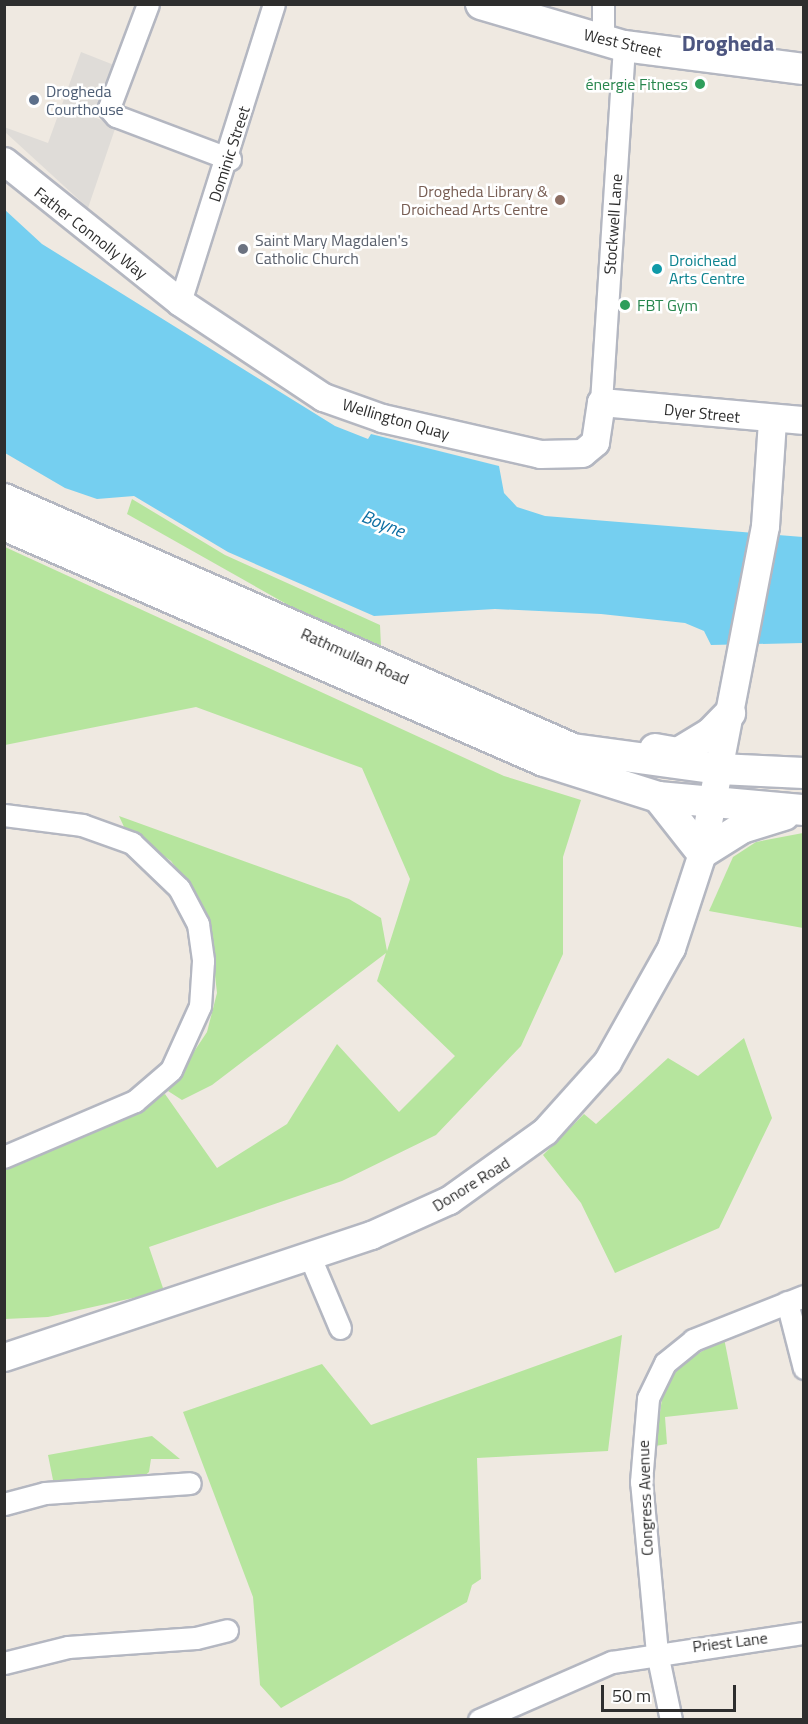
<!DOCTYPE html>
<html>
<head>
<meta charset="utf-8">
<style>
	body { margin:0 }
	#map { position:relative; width:808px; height:1724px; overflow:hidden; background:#efe9e1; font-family:"Titillium Web",sans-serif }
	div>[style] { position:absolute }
	.green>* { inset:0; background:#b6e59e }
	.plaza>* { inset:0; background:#dfdcd8 }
	.water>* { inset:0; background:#75cff0 }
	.roads { filter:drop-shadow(2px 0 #b4b7c1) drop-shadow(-2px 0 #b4b7c1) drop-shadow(0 2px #b4b7c1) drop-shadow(0 -2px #b4b7c1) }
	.minor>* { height:21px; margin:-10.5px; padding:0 10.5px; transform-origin:10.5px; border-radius:10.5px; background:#fff }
	.tertiary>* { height:27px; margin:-13.5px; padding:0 13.5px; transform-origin:13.5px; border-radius:13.5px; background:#fff }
	.secondary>* { height:30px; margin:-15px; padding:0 15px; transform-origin:15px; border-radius:15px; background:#fff }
	.dots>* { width:16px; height:16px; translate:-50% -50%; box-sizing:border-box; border:3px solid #fff; border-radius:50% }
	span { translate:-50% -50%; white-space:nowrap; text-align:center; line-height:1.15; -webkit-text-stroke:5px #fff; paint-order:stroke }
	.street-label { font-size:16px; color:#2e2e2e }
	.leisure-label { font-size:16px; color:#27864d }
	.right { translate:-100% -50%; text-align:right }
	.left { translate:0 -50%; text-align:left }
	.service-label { font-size:16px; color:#4e5e75 }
	.education-label { font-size:16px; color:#785e54 }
	.worship-label { font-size:16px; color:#5b616d }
	.culture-label { font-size:16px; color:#0d838f }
	.water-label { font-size:18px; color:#0d6fa3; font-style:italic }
	.district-label { font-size:22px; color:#4d5680; font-weight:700 }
	.frame { position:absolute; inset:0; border:6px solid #2e2e2e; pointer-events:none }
	.scale { position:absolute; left:601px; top:1685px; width:135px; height:27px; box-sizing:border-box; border:3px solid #2e2e2e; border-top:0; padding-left:8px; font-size:18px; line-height:21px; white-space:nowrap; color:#2e2e2e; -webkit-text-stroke:4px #fff; paint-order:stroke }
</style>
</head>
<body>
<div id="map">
	<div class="green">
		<i style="clip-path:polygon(132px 499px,225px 555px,380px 625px,381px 646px,366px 646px,329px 628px,127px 514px)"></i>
		<i style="clip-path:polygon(5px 547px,504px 776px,581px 800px,563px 857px,563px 954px,521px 1046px,436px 1135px,342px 1181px,149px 1247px,164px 1291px,48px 1317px,5px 1319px,5px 1169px,165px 1094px,217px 1168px,287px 1124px,337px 1044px,399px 1112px,455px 1056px,377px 981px,386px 953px,212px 1085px,182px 1100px,168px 1091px,207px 1032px,217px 993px,211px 941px,193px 892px,171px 861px,125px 829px,119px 816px,349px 899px,381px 918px,387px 951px,410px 879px,362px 768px,196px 707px,5px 745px)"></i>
		<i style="clip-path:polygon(803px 833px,803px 928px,709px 911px,733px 857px,756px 842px)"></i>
		<i style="clip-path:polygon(744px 1038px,772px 1118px,719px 1228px,615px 1273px,581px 1203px,543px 1155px,584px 1114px,596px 1124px,668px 1058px,698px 1076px)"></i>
		<i style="clip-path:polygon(622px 1335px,608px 1451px,477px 1458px,481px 1579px,472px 1585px,467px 1602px,281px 1708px,260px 1685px,253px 1597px,183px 1412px,322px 1364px,371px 1425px)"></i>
		<i style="clip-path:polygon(724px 1338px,738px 1409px,665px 1417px,667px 1444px,655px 1446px,664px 1385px,681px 1364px)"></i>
		<i style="clip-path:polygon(152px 1436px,180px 1459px,151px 1459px,149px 1472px,141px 1479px,54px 1485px,48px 1455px)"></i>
	</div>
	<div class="plaza">
		<i style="clip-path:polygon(81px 52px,114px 65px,94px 117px,116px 126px,88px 208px,5px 132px,4px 127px,48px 143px)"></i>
	</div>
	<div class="water">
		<i style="clip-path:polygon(4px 209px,42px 244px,335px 426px,368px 439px,371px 434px,499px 466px,504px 493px,517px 507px,545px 516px,803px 537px,803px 643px,711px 645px,704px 631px,685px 623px,601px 614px,495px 609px,374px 616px,228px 552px,134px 496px,97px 499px,65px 488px,5px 453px)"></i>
	</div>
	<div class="roads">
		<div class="minor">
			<i style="left:148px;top:4px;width:111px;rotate:110.6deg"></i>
			<i style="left:109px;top:108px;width:11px;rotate:49deg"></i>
			<i style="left:116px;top:116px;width:122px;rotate:20.7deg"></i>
			<i style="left:603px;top:4px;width:35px;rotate:90deg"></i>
			<i style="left:180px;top:302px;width:312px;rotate:-72.5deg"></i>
			<i style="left:601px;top:402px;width:357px;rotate:-86.3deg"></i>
			<i style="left:4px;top:815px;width:79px;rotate:7.3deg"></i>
			<i style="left:82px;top:825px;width:53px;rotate:19.8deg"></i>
			<i style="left:132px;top:843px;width:65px;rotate:43.8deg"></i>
			<i style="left:179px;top:888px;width:41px;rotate:62.2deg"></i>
			<i style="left:198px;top:924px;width:37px;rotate:82deg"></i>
			<i style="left:203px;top:961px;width:45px;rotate:93.8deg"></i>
			<i style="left:200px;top:1006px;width:70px;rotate:114.4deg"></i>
			<i style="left:171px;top:1070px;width:48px;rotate:139.3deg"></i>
			<i style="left:135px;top:1101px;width:142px;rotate:156.9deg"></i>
			<i style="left:310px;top:1257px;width:77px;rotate:67.1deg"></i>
			<i style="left:787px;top:1302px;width:68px;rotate:75.6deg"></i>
			<i style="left:4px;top:1504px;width:42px;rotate:-15deg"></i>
			<i style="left:45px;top:1493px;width:145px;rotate:-3.9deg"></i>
			<i style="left:4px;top:1663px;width:66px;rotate:-14deg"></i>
			<i style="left:68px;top:1647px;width:128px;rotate:-4deg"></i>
			<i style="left:196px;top:1638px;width:32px;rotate:-14deg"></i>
			<i style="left:479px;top:1720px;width:145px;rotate:-23.6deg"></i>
			<i style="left:612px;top:1662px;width:194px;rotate:-8.6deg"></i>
			<i style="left:671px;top:1720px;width:68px;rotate:-101.8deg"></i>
			<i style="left:657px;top:1653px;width:172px;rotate:-95.3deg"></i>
			<i style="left:641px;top:1482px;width:84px;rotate:-85.2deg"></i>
			<i style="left:648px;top:1398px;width:39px;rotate:-64deg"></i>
			<i style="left:665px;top:1363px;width:36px;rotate:-39deg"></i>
			<i style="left:693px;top:1340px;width:119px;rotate:-21.6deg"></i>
		</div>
		<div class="tertiary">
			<i style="left:4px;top:161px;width:226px;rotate:38.7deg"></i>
			<i style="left:180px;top:302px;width:172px;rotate:33.6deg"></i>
			<i style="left:323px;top:397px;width:63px;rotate:19.6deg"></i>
			<i style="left:382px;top:418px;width:162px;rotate:12.8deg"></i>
			<i style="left:540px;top:454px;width:42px;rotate:-1.4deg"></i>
			<i style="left:582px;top:453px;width:17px;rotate:-40deg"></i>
			<i style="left:595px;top:442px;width:40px;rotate:-81.5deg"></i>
			<i style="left:601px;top:402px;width:204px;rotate:5.1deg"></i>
			<i style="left:4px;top:1357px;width:387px;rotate:-18.4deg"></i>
			<i style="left:371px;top:1235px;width:85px;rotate:-24.2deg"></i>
			<i style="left:449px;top:1200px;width:118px;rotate:-35.7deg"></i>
			<i style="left:545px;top:1131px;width:93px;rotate:-48.1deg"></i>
			<i style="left:607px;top:1062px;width:131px;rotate:-60.7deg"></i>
			<i style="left:671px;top:948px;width:100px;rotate:-71.9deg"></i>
			<i style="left:702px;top:853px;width:333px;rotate:-79.1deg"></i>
			<i style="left:765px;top:526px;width:105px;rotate:-86.2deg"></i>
		</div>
		<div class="secondary">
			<i style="left:481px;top:4px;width:149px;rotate:16.4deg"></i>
			<i style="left:624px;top:46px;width:181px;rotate:7.3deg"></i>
			<i style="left:4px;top:499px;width:621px;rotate:23.72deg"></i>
			<i style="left:573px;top:749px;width:147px;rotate:7.8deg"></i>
			<i style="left:719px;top:769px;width:85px;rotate:2.7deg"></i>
			<i style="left:4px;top:525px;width:589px;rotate:23.61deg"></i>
			<i style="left:544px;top:761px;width:120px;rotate:17.5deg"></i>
			<i style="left:658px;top:797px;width:147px;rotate:5.1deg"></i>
			<i style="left:655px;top:749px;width:23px;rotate:10deg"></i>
			<i style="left:678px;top:753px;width:37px;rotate:-31deg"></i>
			<i style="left:710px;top:734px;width:29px;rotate:-46deg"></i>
			<i style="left:658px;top:797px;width:71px;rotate:51.8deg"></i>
			<i style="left:702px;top:853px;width:47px;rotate:-32deg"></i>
			<i style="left:742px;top:828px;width:44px;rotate:-17.2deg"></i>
		</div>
	</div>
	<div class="dots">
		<i style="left:700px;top:84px;background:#2e9e5b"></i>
		<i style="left:34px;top:100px;background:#5c6f8a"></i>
		<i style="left:560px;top:200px;background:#8d6e63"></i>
		<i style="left:243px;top:249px;background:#6b7280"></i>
		<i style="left:657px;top:269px;background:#0f9aa8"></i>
		<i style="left:625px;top:305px;background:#2e9e5b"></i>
	</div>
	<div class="street-label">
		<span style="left:623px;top:43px;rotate:13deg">West Street</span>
		<span style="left:229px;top:154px;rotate:-72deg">Dominic Street</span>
		<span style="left:613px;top:224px;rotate:-86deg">Stockwell Lane</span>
		<span style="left:91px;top:233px;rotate:38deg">Father Connolly Way</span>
		<span style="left:702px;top:413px;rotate:6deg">Dyer Street</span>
		<span style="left:396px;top:419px;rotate:16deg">Wellington Quay</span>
		<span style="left:355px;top:656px;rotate:24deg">Rathmullan Road</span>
		<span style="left:471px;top:1184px;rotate:-32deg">Donore Road</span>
		<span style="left:645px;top:1498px;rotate:-92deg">Congress Avenue</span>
		<span style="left:730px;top:1642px;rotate:-7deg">Priest Lane</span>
	</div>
	<div class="leisure-label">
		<span class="right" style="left:688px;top:84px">énergie Fitness</span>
		<span class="left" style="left:637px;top:305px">FBT Gym</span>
	</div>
	<div class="service-label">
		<span class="left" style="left:46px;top:100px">Drogheda<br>Courthouse</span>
	</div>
	<div class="education-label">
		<span class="right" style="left:548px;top:200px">Drogheda Library &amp;<br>Droichead Arts Centre</span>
	</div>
	<div class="worship-label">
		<span class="left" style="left:255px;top:249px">Saint Mary Magdalen's<br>Catholic Church</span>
	</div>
	<div class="culture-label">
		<span class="left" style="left:669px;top:269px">Droichead<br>Arts Centre</span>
	</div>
	<div class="water-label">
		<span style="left:383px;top:524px;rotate:22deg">Boyne</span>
	</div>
	<div class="district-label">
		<span style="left:728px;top:44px">Drogheda</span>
	</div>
	<div class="frame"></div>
	<div class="scale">50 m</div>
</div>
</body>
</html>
